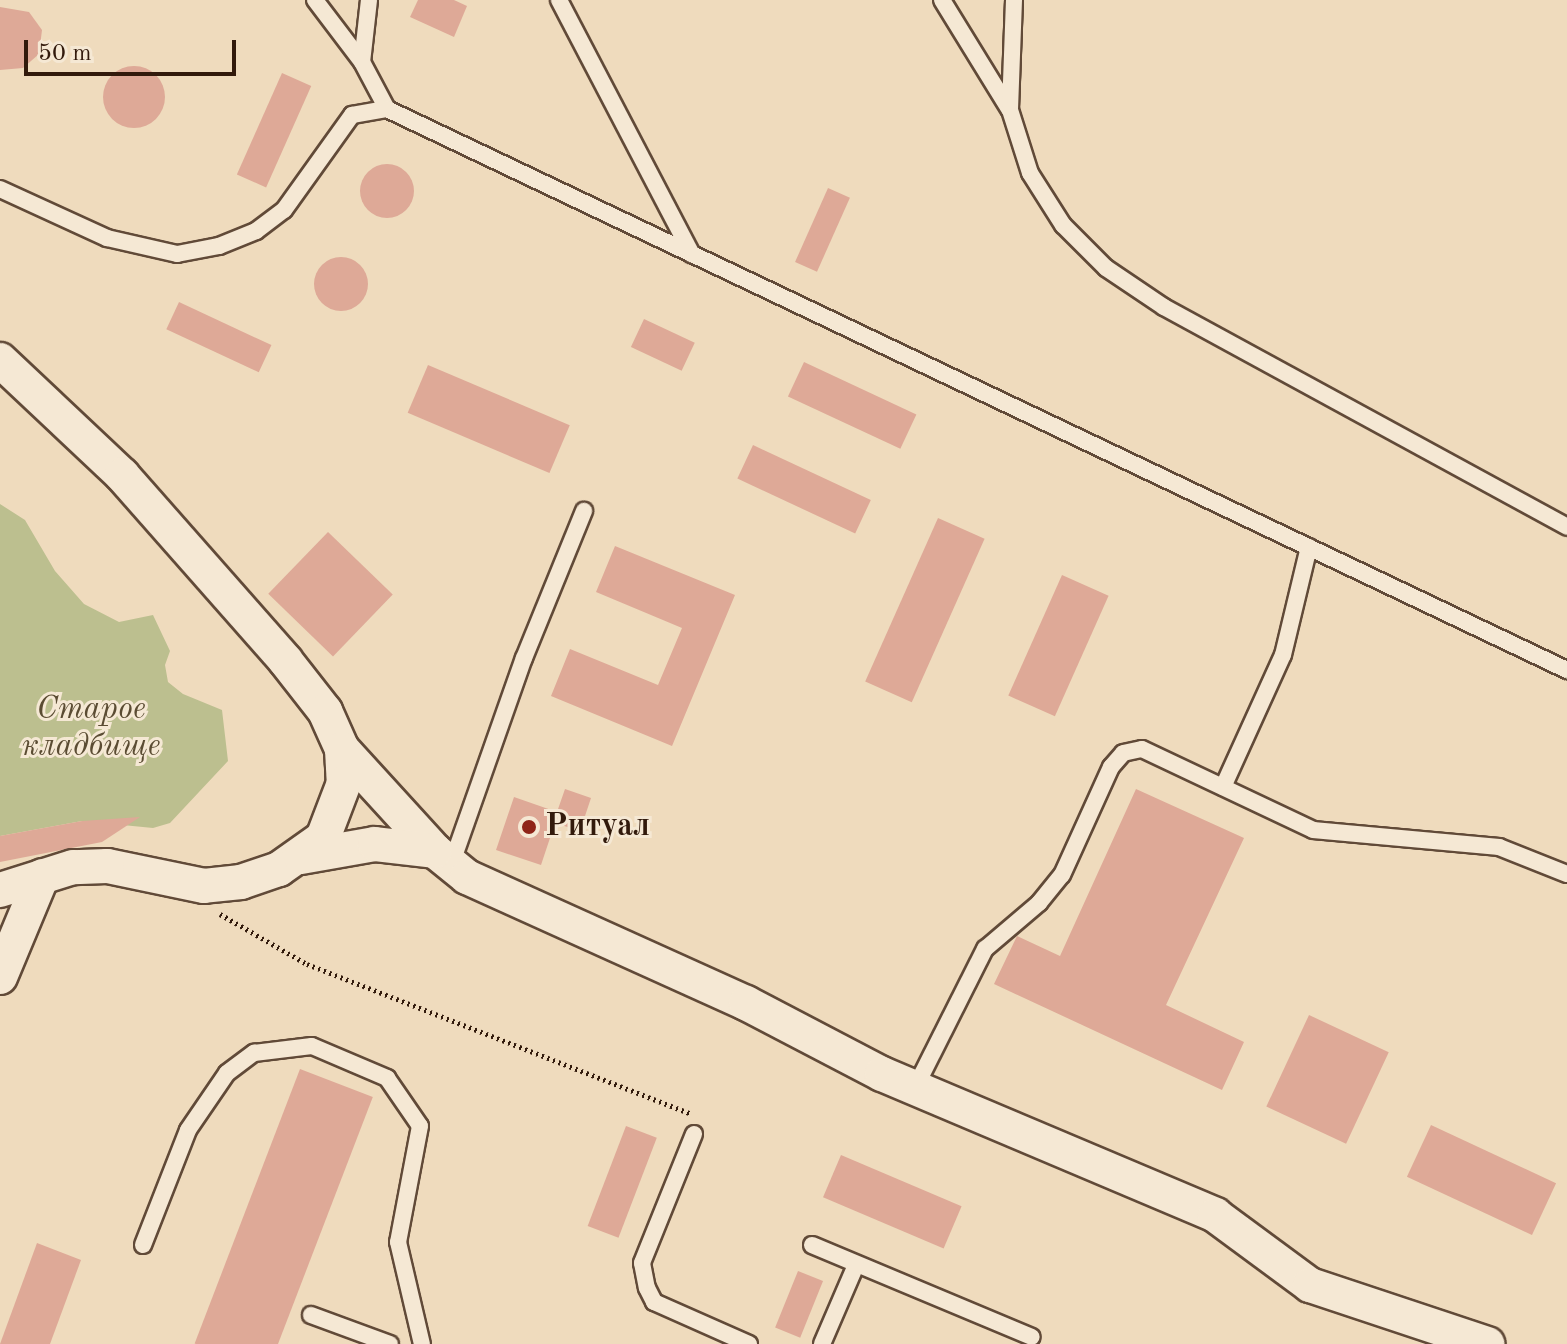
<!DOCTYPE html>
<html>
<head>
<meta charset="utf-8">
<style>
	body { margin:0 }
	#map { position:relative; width:1567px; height:1344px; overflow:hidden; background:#efdbbd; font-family:"Old Standard TT",serif }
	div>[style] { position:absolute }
	.green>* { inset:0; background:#bcbf8f }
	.building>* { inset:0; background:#dea997; transform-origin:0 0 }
	.round { border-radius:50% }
	.path>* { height:5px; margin-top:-2.5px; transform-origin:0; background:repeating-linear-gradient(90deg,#321a0c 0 2px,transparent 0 6px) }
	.roads { filter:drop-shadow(2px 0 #614a38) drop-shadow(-2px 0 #614a38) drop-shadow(0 2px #614a38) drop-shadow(0 -2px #614a38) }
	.service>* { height:16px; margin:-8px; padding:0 8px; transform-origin:8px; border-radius:8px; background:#f5e8d4 }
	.minor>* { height:34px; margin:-17px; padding:0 17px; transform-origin:17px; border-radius:17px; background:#f5e8d4 }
	.dots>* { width:22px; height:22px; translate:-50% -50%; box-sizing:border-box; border:4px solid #f5e8d4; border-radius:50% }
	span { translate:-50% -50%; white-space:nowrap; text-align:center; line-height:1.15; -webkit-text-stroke:6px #f5e8d4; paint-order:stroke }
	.park-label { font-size:32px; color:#5b4c33; font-style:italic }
	.poi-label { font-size:32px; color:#321a0c; font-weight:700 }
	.left { translate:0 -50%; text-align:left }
	.scale { position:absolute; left:24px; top:40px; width:212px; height:36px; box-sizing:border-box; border:4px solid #321a0c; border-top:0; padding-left:10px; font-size:24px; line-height:28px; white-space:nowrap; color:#321a0c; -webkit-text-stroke:6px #f5e8d4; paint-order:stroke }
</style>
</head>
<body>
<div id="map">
	<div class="green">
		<i style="clip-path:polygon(0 504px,25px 520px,55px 571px,84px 604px,119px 622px,153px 615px,170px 651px,165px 665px,168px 682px,183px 694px,222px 710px,228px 761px,170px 823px,153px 828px,82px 821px,0 836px)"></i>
	</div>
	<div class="building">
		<i style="clip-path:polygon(418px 0,454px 0,467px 6px,454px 37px,410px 17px)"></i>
		<i style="clip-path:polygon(0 7px,29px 12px,42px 30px,39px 54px,23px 68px,0 70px)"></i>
		<i class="round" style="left:103px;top:66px;width:62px;height:62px"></i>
		<i style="left:282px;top:73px;width:32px;height:111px;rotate:24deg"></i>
		<i class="round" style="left:360px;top:164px;width:54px;height:54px"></i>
		<i style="left:828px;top:188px;width:24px;height:81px;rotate:24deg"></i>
		<i class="round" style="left:314px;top:257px;width:54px;height:54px"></i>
		<i style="left:179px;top:302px;width:102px;height:30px;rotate:25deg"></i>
		<i style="left:644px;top:319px;width:56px;height:31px;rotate:25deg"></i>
		<i style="left:804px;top:362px;width:124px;height:38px;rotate:25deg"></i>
		<i style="left:428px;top:365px;width:154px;height:52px;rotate:23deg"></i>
		<i style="left:753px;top:445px;width:130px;height:37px;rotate:25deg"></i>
		<i style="left:938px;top:518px;width:51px;height:179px;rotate:24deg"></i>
		<i style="left:328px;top:532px;width:90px;height:86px;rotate:44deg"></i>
		<i style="clip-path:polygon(615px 546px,735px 595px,672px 746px,551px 696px,570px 649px,658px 685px,682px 628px,596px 592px)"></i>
		<i style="left:1062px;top:575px;width:51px;height:132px;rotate:24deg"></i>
		<i style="clip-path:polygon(565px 789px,591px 798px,580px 831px,555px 823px,541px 865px,496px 850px,514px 797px,557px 812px)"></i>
		<i style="clip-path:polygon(1136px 789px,1244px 838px,1166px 1005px,1244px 1042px,1222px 1090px,994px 984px,1017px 936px,1060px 956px)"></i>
		<i style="clip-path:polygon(140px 817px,102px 842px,0 862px,0 836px,82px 821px)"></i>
		<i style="left:1309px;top:1015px;width:88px;height:101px;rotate:25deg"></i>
		<i style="left:300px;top:1069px;width:78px;height:294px;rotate:21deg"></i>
		<i style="left:1431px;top:1125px;width:138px;height:57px;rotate:25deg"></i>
		<i style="left:626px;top:1126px;width:33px;height:107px;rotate:21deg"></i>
		<i style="left:841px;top:1155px;width:131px;height:46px;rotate:23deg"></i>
		<i style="clip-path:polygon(37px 1243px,81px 1260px,50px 1344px,0 1344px)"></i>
		<i style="left:798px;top:1271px;width:27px;height:61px;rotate:22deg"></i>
	</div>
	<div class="path">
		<i style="left:220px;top:914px;width:100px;rotate:29.9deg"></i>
		<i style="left:307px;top:964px;width:412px;rotate:21.3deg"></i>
	</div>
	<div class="roads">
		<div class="service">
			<i style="left:315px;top:0;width:78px;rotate:52.8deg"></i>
			<i style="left:369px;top:0;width:62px;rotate:96.4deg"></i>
			<i style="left:362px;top:62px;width:53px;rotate:62deg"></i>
			<i style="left:559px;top:0;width:287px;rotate:62.4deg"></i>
			<i style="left:942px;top:0;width:128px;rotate:58.4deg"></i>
			<i style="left:1014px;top:0;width:110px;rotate:92.1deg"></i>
			<i style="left:1010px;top:110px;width:66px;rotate:72.4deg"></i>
			<i style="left:1030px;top:173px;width:62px;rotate:57.6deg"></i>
			<i style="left:1063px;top:225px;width:61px;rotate:45deg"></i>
			<i style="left:1106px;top:268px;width:70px;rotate:33.9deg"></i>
			<i style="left:1164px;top:307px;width:459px;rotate:28.6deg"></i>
			<i style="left:0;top:189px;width:118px;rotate:24.6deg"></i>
			<i style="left:107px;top:238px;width:72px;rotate:12.9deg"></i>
			<i style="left:177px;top:254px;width:43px;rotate:-10.8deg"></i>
			<i style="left:219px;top:246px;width:40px;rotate:-22deg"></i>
			<i style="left:256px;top:231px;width:35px;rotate:-37deg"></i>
			<i style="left:284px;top:210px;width:117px;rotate:-54.4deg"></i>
			<i style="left:352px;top:115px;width:36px;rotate:-10deg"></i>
			<i style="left:387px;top:109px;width:1307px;rotate:25.43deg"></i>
			<i style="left:1223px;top:787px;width:145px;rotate:-65.6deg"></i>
			<i style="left:1283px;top:655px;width:111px;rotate:-76.5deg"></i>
			<i style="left:451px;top:865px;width:219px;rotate:-70.6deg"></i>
			<i style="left:524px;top:658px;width:159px;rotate:-67.8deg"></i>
			<i style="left:915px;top:1088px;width:156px;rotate:-63.3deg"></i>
			<i style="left:985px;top:949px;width:71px;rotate:-40.4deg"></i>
			<i style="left:1039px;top:903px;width:36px;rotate:-51deg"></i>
			<i style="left:1062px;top:875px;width:119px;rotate:-65.6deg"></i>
			<i style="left:1111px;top:767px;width:18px;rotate:-49deg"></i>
			<i style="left:1123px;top:753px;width:19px;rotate:-12deg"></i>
			<i style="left:1142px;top:749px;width:189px;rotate:25.3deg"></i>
			<i style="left:1313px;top:830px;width:187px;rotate:5.2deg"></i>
			<i style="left:1499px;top:847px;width:73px;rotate:21.7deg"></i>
			<i style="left:694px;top:1134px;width:139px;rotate:112deg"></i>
			<i style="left:642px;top:1263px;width:25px;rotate:79deg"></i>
			<i style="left:647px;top:1288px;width:16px;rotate:63deg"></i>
			<i style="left:654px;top:1302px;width:104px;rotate:23.9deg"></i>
			<i style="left:143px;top:1245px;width:123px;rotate:-68.6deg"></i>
			<i style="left:188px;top:1130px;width:69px;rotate:-55.6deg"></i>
			<i style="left:227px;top:1073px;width:34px;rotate:-37deg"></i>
			<i style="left:254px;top:1053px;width:58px;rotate:-6.9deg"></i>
			<i style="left:312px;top:1046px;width:82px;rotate:23.1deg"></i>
			<i style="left:387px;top:1078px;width:58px;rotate:55.5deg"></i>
			<i style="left:420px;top:1126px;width:118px;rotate:100.7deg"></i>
			<i style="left:398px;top:1242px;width:105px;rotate:76.8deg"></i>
			<i style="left:812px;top:1245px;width:238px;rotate:22.7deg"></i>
			<i style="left:311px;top:1315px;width:84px;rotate:20.2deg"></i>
			<i style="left:822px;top:1344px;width:86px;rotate:-66.7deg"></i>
		</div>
		<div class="minor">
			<i style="left:0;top:360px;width:168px;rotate:43.3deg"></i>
			<i style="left:122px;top:475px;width:247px;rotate:48.6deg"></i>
			<i style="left:285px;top:660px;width:65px;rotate:51.9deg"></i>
			<i style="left:325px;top:711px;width:42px;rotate:65.9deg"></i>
			<i style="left:342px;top:749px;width:34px;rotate:87deg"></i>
			<i style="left:344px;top:783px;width:59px;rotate:110.9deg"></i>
			<i style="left:323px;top:838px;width:54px;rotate:144.8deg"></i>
			<i style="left:279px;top:869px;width:40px;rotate:161.1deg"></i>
			<i style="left:241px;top:882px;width:37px;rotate:174deg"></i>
			<i style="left:204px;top:886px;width:99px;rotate:-168.3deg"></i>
			<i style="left:107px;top:866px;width:34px;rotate:178deg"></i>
			<i style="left:73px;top:867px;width:77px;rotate:162.5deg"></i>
			<i style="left:342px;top:749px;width:138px;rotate:47.6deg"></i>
			<i style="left:435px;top:851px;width:41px;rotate:39.1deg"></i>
			<i style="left:467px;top:877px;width:306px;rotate:24.3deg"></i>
			<i style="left:746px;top:1003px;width:153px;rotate:27.6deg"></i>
			<i style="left:882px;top:1074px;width:362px;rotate:22.9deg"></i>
			<i style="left:1215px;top:1215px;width:118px;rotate:36.4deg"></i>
			<i style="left:1310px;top:1285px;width:187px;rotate:18.4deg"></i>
			<i style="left:301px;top:857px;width:75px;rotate:-10deg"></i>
			<i style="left:375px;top:844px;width:60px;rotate:6.7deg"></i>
			<i style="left:0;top:977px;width:109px;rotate:-67.4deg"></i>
		</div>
	</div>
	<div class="dots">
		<i style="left:529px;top:827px;background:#8f2418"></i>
	</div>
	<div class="park-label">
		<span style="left:91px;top:729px">Старое<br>кладбище</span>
	</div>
	<div class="poi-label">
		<span class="left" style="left:545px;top:827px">Ритуал</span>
	</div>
	<div class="scale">50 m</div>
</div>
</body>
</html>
